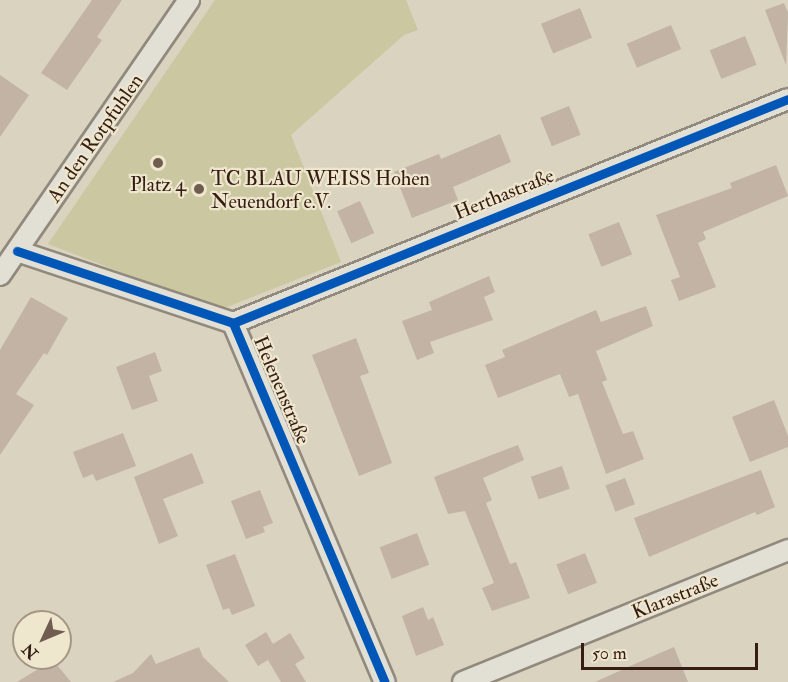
<!DOCTYPE html>
<html>
<head>
<meta charset="utf-8">
<style>
	body { margin:0 }
	#map { position:relative; width:788px; height:682px; overflow:hidden; background:#dad3bf; font-family:"IM FELL Double Pica",serif }
	div>[style] { position:absolute }
	.green>* { inset:0; background:#cac7a1 }
	.building>* { inset:0; background:#c3b3a5; transform-origin:0 0 }
	.roads { filter:drop-shadow(2px 0 #91897d) drop-shadow(-2px 0 #91897d) drop-shadow(0 2px #91897d) drop-shadow(0 -2px #91897d) }
	.minor>* { height:20px; margin:-10px; padding:0 10px; transform-origin:10px; border-radius:10px; background:#e2dfd5 }
	.cycleway>* { height:9px; margin:-4.5px; padding:0 4.5px; transform-origin:4.5px; border-radius:4.5px; background:#0057b8 }
	.dots>* { width:16px; height:16px; translate:-50% -50%; box-sizing:border-box; border:3px solid #efe6ce; border-radius:50% }
	span { translate:-50% -50%; white-space:nowrap; text-align:center; line-height:1.15; -webkit-text-stroke:4.5px #efe6ce; paint-order:stroke }
	.street-label { font-size:20px; color:#351d13 }
	.poi-label { font-size:20px; color:#351d13 }
	.left { translate:0 -50%; text-align:left }
	.north { position:absolute; left:12px; top:610px; width:60px; height:60px; box-sizing:border-box; background:#efe6ce; border:2px solid #a59683; border-radius:50%; rotate:226deg; font-size:16px; font-weight:700; line-height:24px; text-align:center; color:#351d13 }
	.north::after { content:''; display:block; margin:auto; width:21px; height:27px; background:#6f5d4f; clip-path:polygon(50% 0,100% 100%,50% 72%,0 100%) }
	.scale { position:absolute; left:581px; top:643px; width:177px; height:27px; box-sizing:border-box; border:3px solid #351d13; border-top:0; padding-left:8px; font-size:18px; line-height:21px; white-space:nowrap; color:#351d13; -webkit-text-stroke:4px #efe6ce; paint-order:stroke }
</style>
</head>
<body>
<div id="map">
	<div class="green">
		<i style="clip-path:polygon(215px 0,406px 0,418px 30px,404px 35px,291px 135px,341px 262px,227px 307px,209px 306px,48px 244px)"></i>
	</div>
	<div class="building">
		<i style="clip-path:polygon(92px 0,122px 0,97px 37px,102px 40px,67px 90px,41px 73px)"></i>
		<i style="clip-path:polygon(784px 3px,788px 13px,786px 65px,765px 10px)"></i>
		<i style="left:580px;top:8px;width:32px;height:42px;rotate:68deg"></i>
		<i style="left:671px;top:25px;width:26px;height:48px;rotate:67deg"></i>
		<i style="left:745px;top:36px;width:31px;height:38px;rotate:68deg"></i>
		<i style="clip-path:polygon(0 75px,29px 95px,0 137px)"></i>
		<i style="left:569px;top:106px;width:31px;height:31px;rotate:68deg"></i>
		<i style="clip-path:polygon(500px 134px,511px 162px,453px 187px,458px 200px,412px 218px,394px 172px,439px 154px,441px 159px)"></i>
		<i style="clip-path:polygon(776px 165px,788px 196px,703px 232px,706px 239px,698px 243px,716px 287px,679px 301px,671px 280px,680px 277px,656px 215px,732px 188px,730px 183px)"></i>
		<i style="left:360px;top:201px;width:35px;height:25px;rotate:66deg"></i>
		<i style="left:619px;top:222px;width:35px;height:33px;rotate:68deg"></i>
		<i style="clip-path:polygon(489px 276px,495px 292px,484px 297px,493px 320px,430px 342px,434px 353px,417px 360px,402px 321px,432px 310px,429px 302px)"></i>
		<i style="clip-path:polygon(31px 297px,68px 318px,47px 355px,44px 353px,16px 394px,34px 405px,0 455px,0 350px)"></i>
		<i style="clip-path:polygon(646px 306px,653px 326px,596px 351px,607px 380px,602px 382px,623px 434px,633px 431px,644px 459px,606px 474px,578px 394px,569px 397px,560px 374px,498px 398px,485px 365px,505px 357px,502px 350px,596px 310px,601px 322px)"></i>
		<i style="clip-path:polygon(356px 338px,369px 373px,360px 376px,392px 463px,359px 476px,312px 355px)"></i>
		<i style="clip-path:polygon(155px 352px,162px 371px,149px 376px,158px 401px,132px 410px,116px 367px)"></i>
		<i style="clip-path:polygon(774px 400px,788px 436px,788px 447px,750px 462px,732px 417px)"></i>
		<i style="clip-path:polygon(123px 433px,136px 466px,96px 481px,93px 474px,83px 478px,73px 452px)"></i>
		<i style="clip-path:polygon(518px 445px,524px 460px,483px 478px,492px 500px,486px 503px,510px 564px,516px 562px,530px 598px,492px 611px,482px 588px,494px 583px,465px 511px,448px 514px,434px 477px)"></i>
		<i style="clip-path:polygon(192px 453px,204px 483px,163px 499px,178px 536px,159px 544px,134px 477px)"></i>
		<i style="left:562px;top:466px;width:24px;height:33px;rotate:71deg"></i>
		<i style="clip-path:polygon(761px 470px,775px 507px,757px 515px,755px 512px,649px 557px,634px 518px)"></i>
		<i style="left:625px;top:478px;width:28px;height:21px;rotate:69deg"></i>
		<i style="clip-path:polygon(260px 490px,273px 523px,263px 527px,265px 532px,246px 539px,231px 501px)"></i>
		<i style="left:417px;top:533px;width:34px;height:40px;rotate:69deg"></i>
		<i style="left:585px;top:553px;width:32px;height:31px;rotate:68deg"></i>
		<i style="clip-path:polygon(235px 554px,255px 606px,232px 615px,229px 608px,223px 610px,206px 565px)"></i>
		<i style="clip-path:polygon(423px 607px,428px 620px,433px 617px,444px 645px,416px 656px,402px 616px)"></i>
		<i style="clip-path:polygon(266px 632px,273px 644px,290px 633px,305px 658px,295px 664px,306px 682px,281px 682px,268px 660px,258px 666px,245px 645px)"></i>
		<i style="clip-path:polygon(199px 647px,203px 657px,229px 682px,113px 682px,133px 673px,151px 654px,156px 664px)"></i>
		<i style="clip-path:polygon(674px 647px,688px 682px,595px 682px,637px 663px)"></i>
		<i style="clip-path:polygon(53px 660px,71px 682px,17px 682px)"></i>
	</div>
	<div class="roads">
		<div class="minor">
			<i style="left:17px;top:251px;width:228px;rotate:18.4deg"></i>
			<i style="left:233px;top:323px;width:390px;rotate:67.1deg"></i>
			<i style="left:0;top:275px;width:334px;rotate:-55.5deg"></i>
			<i style="left:233px;top:323px;width:598px;rotate:-21.98deg"></i>
			<i style="left:463px;top:682px;width:351px;rotate:-22.1deg"></i>
		</div>
	</div>
	<div class="cycleway">
		<i style="left:17px;top:251px;width:228px;rotate:18.4deg"></i>
		<i style="left:233px;top:323px;width:390px;rotate:67.1deg"></i>
		<i style="left:233px;top:323px;width:598px;rotate:-21.98deg"></i>
	</div>
	<div class="dots">
		<i style="left:158px;top:163px;background:#6f5d4f"></i>
		<i style="left:199px;top:189px;background:#6f5d4f"></i>
	</div>
	<div class="street-label">
		<span style="left:95px;top:138px;rotate:-55deg">An den Rotpfuhlen</span>
		<span style="left:504px;top:194px;rotate:-22deg">Herthastraße</span>
		<span style="left:282px;top:390px;rotate:67deg">Helenenstraße</span>
		<span style="left:675px;top:596px;rotate:-22deg">Klarastraße</span>
	</div>
	<div class="poi-label">
		<span class="left" style="left:211px;top:190px">TC BLAU WEISS Hohen<br>Neuendorf e.V.</span>
		<span style="left:158px;top:184px">Platz 4</span>
	</div>
	<div class="north">N</div>
	<div class="scale">50 m</div>
</div>
</body>
</html>
